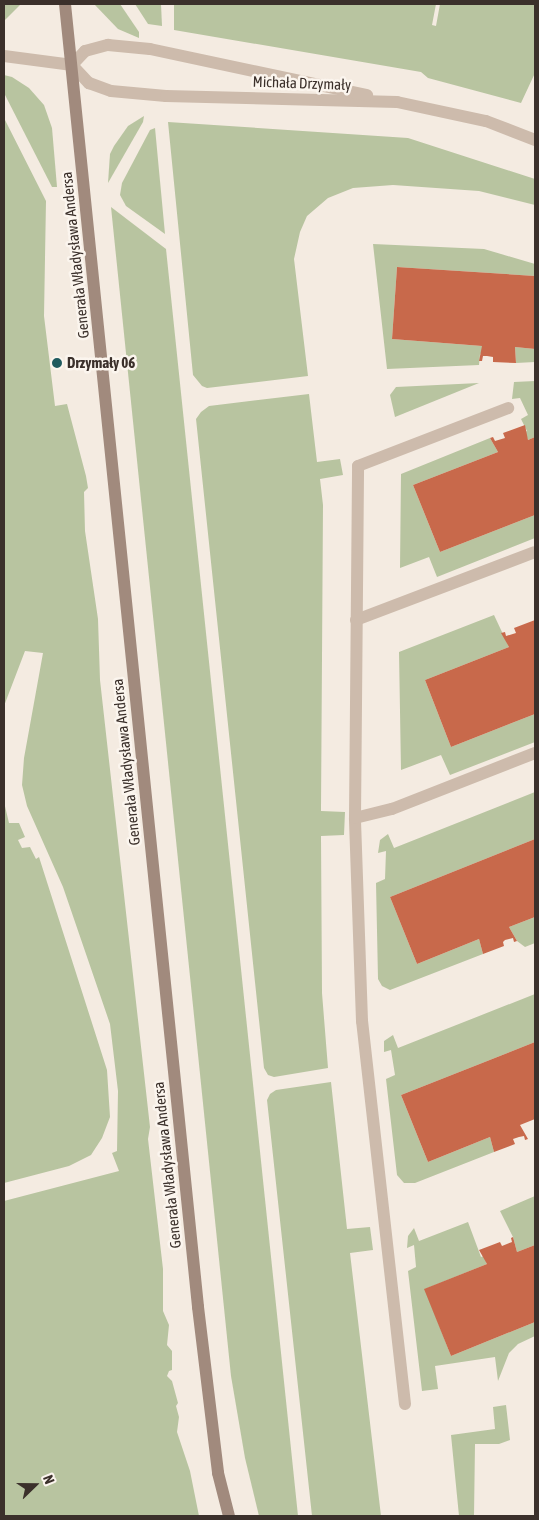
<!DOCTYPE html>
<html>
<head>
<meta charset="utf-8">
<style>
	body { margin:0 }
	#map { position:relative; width:539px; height:1520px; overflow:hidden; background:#f4ebe1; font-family:"Asap Condensed",sans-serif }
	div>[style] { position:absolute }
	.green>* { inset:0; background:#b8c4a0 }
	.building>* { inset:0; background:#c8694b }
	.lane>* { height:12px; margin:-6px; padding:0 6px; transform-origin:6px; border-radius:6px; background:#cdbbac }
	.street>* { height:12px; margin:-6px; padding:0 6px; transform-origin:6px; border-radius:6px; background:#cdbbac }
	.secondary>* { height:12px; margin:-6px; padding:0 6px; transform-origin:6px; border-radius:6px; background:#a18a7d }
	.dots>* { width:14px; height:14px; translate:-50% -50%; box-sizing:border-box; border:2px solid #fbf5ee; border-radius:50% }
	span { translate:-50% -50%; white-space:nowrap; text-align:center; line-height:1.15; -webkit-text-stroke:5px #fbf5ee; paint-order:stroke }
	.street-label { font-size:15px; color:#3b302b }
	.poi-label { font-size:15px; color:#3b302b; font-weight:700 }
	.left { translate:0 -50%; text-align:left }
	.frame { position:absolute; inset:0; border:5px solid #3b302b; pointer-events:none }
	.north { position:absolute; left:10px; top:1460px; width:50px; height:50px; -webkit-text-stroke:4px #fbf5ee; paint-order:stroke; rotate:68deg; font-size:14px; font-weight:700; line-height:20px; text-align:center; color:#3b302b }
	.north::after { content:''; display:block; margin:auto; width:18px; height:22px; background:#3b302b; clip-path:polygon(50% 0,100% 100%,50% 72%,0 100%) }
</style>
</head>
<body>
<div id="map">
	<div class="green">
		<i style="clip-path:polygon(5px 4px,21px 4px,4px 21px,4px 7px)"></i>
		<i style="clip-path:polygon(94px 4px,120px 4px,139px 32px,139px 38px,118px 29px)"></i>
		<i style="clip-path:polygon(135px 4px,161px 4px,162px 26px,148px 24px)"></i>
		<i style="clip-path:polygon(174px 4px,436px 4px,432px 25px,436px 26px,440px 4px,535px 4px,535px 73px,521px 103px,428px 78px,421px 72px,174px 30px)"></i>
		<i style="clip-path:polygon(4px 75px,12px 77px,29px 88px,44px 105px,52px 128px,57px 187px,52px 187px,4px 93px)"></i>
		<i style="clip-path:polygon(144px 116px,143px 122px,108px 183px,110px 154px,114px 146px,128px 126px)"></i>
		<i style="clip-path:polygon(4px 118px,46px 201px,44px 316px,55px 406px,67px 404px,86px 476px,88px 488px,84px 492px,85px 531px,98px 619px,100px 680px,150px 1127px,148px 1139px,163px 1269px,163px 1311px,169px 1325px,167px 1345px,172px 1351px,172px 1370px,169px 1371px,167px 1376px,172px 1381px,178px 1403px,176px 1406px,179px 1417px,177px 1432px,190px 1471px,199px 1516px,4px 1516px,4px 1201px,119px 1171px,112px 1153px,117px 1151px,118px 1091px,110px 1024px,63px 887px,27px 806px,22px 785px,24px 758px,43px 653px,25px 651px,4px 706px)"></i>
		<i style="clip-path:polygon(168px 122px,408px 138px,535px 179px,535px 205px,479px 191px,393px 185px,353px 188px,328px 198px,307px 216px,300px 232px,294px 259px,308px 376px,207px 388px,202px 386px,193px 375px)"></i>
		<i style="clip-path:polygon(155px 128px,165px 234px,126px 206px,120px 195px,122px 183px,150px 130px)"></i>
		<i style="clip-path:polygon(111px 207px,166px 249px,298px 1516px,259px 1516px,245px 1458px,231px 1376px)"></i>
		<i style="clip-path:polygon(373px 244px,484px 249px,535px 264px,535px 276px,397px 267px,392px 339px,482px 346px,482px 353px,480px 354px,479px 365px,387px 369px)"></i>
		<i style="clip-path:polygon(515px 347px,535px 349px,535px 362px,516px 363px)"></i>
		<i style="clip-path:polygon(535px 381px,535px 437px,528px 440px,525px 432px,527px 431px,521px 419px,528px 415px,520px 398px,512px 399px,514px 382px)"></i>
		<i style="clip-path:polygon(479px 383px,395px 417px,390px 395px,396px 387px)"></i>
		<i style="clip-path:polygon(309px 394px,317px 462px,340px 459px,343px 475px,320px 479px,323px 505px,321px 811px,345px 812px,344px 835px,321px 836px,322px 993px,328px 1068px,274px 1077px,268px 1075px,264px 1068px,196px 419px,201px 412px,209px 406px)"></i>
		<i style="clip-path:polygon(490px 438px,498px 452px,413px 485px,440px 552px,535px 515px,535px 538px,437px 577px,429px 557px,400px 568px,401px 474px)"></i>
		<i style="clip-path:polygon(494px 615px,509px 647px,425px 680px,451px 747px,535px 714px,535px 742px,450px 775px,441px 755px,401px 770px,399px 652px)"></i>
		<i style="clip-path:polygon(535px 792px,535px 839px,390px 897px,417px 964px,479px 939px,483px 954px,390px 990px,382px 986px,378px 979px,376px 883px,385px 879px,386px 851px,378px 853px,380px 840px,388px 834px,394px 848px)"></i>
		<i style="clip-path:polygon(4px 802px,9px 823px,19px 823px,25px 837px,18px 840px,22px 848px,30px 847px,36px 859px,39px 857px,107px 1070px,110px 1117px,102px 1138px,91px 1155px,69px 1166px,4px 1183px)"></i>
		<i style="clip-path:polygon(535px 917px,535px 943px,525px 947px,517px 941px,509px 927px)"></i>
		<i style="clip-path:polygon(535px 994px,535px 1042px,401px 1095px,428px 1162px,490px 1137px,494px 1152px,415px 1183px,404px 1183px,397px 1175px,386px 1079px,395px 1075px,391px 1050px,384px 1052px,384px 1041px,393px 1035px,398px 1048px)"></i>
		<i style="clip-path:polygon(331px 1082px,347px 1229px,370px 1227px,373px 1250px,350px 1253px,381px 1516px,312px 1516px,267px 1100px,270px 1094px,276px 1090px)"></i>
		<i style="clip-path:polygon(535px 1196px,535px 1245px,517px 1252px,513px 1237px,500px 1211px)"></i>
		<i style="clip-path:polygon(468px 1222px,481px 1257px,484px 1256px,487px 1264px,425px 1289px,451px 1356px,535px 1322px,535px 1336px,518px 1344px,509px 1353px,498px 1381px,495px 1357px,435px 1366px,438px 1389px,422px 1391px,408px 1271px,416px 1267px,414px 1245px,407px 1248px,408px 1236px,414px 1228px,419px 1241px)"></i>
		<i style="clip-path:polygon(506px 1405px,510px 1440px,499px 1444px,475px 1444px,474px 1516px,459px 1516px,451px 1435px,495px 1429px,493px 1407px)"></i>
	</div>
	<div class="building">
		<i style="clip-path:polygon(397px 267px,535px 276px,535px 349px,515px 347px,516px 363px,493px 362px,493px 357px,487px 356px,483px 356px,482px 361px,479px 361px,482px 346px,392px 339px)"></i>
		<i style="clip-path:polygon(525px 425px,528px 440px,535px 437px,535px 515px,440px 552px,413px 485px,498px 452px,490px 438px,493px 437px,495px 441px,505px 438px,503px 433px)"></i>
		<i style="clip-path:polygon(535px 620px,535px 714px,451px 747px,425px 680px,509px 647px,501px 633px,505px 632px,506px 636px,516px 633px,514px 628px)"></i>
		<i style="clip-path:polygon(535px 839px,535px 917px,509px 927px,517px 941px,514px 942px,513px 938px,505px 940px,503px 942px,504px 946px,483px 954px,479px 939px,417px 964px,390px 897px)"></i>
		<i style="clip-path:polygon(535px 1042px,535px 1119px,520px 1125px,528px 1139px,525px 1140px,524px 1136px,519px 1137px,513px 1139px,515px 1144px,494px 1152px,490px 1137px,428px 1162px,401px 1095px)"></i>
		<i style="clip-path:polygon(513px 1237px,517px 1252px,535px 1245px,535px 1322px,451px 1356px,424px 1289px,487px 1264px,479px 1250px,500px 1242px,502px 1246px,512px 1242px,511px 1238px)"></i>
	</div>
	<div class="lane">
		<i style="left:355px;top:818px;width:38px;rotate:-14deg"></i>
		<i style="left:392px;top:809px;width:154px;rotate:-21.4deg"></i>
	</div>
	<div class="street">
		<i style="left:4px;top:56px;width:69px;rotate:7.5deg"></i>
		<i style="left:72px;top:65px;width:25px;rotate:47deg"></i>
		<i style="left:89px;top:83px;width:23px;rotate:20deg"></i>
		<i style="left:111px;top:91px;width:55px;rotate:5.2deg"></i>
		<i style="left:166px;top:96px;width:231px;rotate:1.5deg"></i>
		<i style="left:397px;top:102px;width:91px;rotate:12.1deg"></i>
		<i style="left:486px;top:121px;width:53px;rotate:21.2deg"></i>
		<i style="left:72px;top:65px;width:19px;rotate:-47deg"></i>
		<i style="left:85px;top:51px;width:24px;rotate:-15deg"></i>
		<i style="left:108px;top:45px;width:42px;rotate:5.4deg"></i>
		<i style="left:150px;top:49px;width:222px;rotate:12deg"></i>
		<i style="left:356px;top:620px;width:191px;rotate:-20.8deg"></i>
		<i style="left:405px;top:1404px;width:385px;rotate:-96.4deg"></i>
		<i style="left:362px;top:1021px;width:203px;rotate:-92deg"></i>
		<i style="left:355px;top:818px;width:352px;rotate:-89.5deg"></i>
		<i style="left:358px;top:466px;width:161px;rotate:-21.1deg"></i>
	</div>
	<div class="secondary">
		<i style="left:65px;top:4px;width:1310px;rotate:84.17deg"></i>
		<i style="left:198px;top:1307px;width:167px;rotate:83.1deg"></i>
		<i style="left:218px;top:1473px;width:44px;rotate:75.7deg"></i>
	</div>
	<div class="dots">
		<i style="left:57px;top:363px;background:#1f5a5e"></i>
	</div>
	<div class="street-label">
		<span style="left:302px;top:83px;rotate:2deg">Michała Drzymały</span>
		<span style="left:75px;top:255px;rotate:-96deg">Generała Władysława Andersa</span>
		<span style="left:126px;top:762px;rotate:-96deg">Generała Władysława Andersa</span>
		<span style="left:167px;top:1165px;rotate:-96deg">Generała Władysława Andersa</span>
	</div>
	<div class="poi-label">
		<span class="left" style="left:67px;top:363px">Drzymały 06</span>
	</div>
	<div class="frame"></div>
	<div class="north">N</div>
</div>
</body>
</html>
